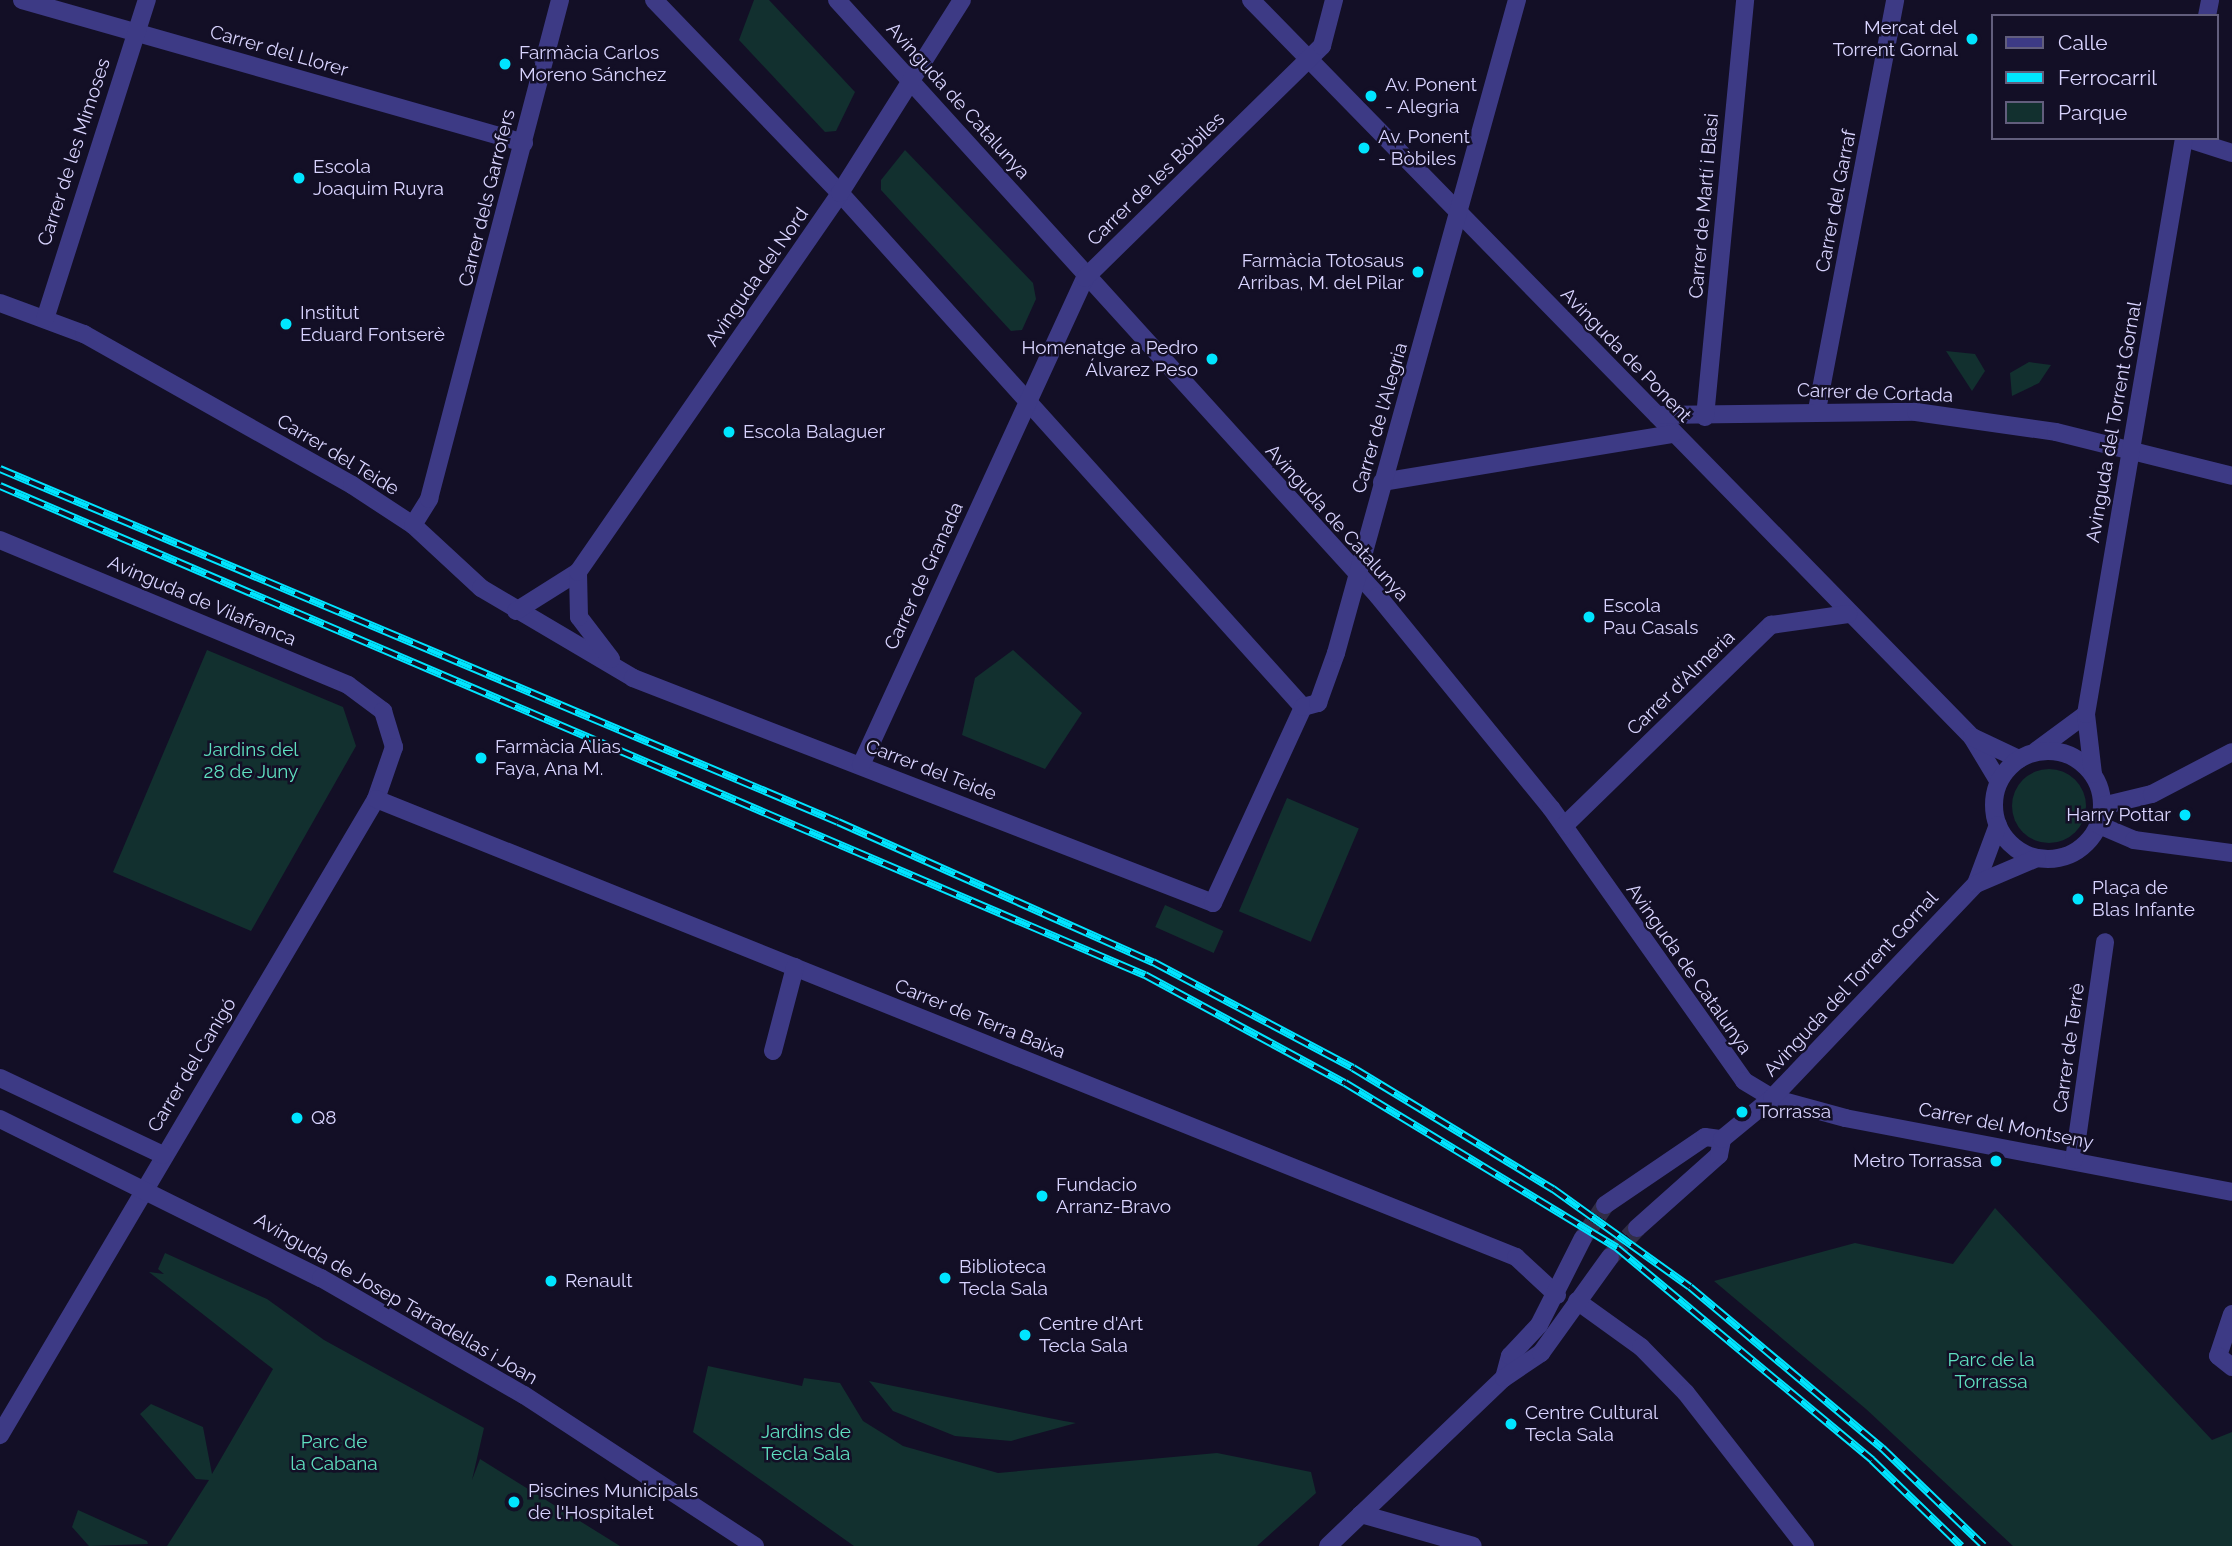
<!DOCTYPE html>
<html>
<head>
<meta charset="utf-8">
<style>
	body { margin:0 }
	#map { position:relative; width:2232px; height:1546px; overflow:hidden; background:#130f26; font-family:Raleway,sans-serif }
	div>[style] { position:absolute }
	.green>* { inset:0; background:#12302f; transform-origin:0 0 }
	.round { border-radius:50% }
	.minor-tunnel>* { height:18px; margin-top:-9px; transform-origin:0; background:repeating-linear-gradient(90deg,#312d47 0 18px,transparent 0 27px) }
	.minor>* { height:18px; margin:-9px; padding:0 9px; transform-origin:9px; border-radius:9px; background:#3d3a85 }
	.minor>.ring { margin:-9px; padding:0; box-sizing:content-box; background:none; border:18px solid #3d3a85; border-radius:50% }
	.rail>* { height:8px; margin-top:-4px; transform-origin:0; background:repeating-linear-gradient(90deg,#130f26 0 16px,#00e5ff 0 32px); box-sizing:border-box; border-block:2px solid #00e5ff }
	.dots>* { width:19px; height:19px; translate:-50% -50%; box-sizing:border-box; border:4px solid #130f26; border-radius:50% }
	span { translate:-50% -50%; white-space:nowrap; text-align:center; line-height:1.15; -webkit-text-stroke:5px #130f26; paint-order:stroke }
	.poi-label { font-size:19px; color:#d9d4ff }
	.right { translate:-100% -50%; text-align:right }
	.left { translate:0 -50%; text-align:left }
	.street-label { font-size:19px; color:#d9d4ff }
	.park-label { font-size:19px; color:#5fe0c0 }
	.legend { position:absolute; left:1991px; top:14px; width:228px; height:126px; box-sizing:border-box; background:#130f26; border:2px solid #625e7d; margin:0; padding:9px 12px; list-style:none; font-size:21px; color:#d9d4ff }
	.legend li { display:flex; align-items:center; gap:14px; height:35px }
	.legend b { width:35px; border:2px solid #625e7d }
</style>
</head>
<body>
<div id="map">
	<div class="green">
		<i style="clip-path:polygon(754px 0,769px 0,855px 92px,836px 131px,825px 132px,739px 40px)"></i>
		<i style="clip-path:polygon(905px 150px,1033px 283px,1036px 299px,1022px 330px,1011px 331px,881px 190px,881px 180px)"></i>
		<i style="clip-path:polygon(1946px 351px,1975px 354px,1985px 371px,1972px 391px)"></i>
		<i style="clip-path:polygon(2029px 362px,2051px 365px,2039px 383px,2012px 396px,2010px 373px)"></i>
		<i style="clip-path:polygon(207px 650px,343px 707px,356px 746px,251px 931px,113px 872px)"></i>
		<i style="clip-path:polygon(1013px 650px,1082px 713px,1045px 769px,962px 735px,975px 678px)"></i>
		<i class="round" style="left:2012px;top:769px;width:74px;height:74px"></i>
		<i style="left:1287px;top:798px;width:78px;height:123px;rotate:23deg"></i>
		<i style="left:1165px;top:905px;width:64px;height:24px;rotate:24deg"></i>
		<i style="clip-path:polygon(1995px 1208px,2212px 1440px,2232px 1432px,2232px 1546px,2013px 1546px,1866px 1409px,1714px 1281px,1855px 1243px,1953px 1264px)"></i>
		<i style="clip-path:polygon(165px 1253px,267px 1299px,324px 1340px,484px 1428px,472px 1480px,480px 1459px,620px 1546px,167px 1546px,209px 1480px,196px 1479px,140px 1414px,151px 1404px,203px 1427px,212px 1474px,273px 1369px,149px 1272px,164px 1274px,158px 1269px)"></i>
		<i style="clip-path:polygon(708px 1366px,802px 1386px,804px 1378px,840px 1383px,863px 1421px,903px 1446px,998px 1473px,1217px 1453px,1311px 1472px,1316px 1493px,1257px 1546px,854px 1546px,693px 1432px)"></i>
		<i style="clip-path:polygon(869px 1381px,1064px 1421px,1076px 1423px,1011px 1441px,955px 1436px,893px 1411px)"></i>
		<i style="clip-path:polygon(78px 1510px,147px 1541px,148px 1544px,89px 1546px,72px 1527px)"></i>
	</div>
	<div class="minor-tunnel">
		<i style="left:1583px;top:1238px;width:40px;rotate:-56deg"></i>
		<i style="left:1610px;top:1257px;width:40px;rotate:-47deg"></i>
	</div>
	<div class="minor">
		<i style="left:22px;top:0;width:522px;rotate:15.9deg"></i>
		<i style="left:654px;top:0;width:268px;rotate:46.1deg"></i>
		<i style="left:840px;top:193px;width:692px;rotate:47.99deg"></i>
		<i style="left:837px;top:0;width:805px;rotate:47.77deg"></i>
		<i style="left:1378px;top:596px;width:274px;rotate:50.8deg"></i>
		<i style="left:1551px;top:808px;width:334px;rotate:54.7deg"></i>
		<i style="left:1744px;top:1081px;width:33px;rotate:31deg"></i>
		<i style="left:1772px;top:1098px;width:76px;rotate:15.3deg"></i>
		<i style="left:1845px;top:1118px;width:394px;rotate:10.8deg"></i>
		<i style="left:1251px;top:0;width:1031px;rotate:45.63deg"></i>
		<i style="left:1972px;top:737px;width:52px;rotate:59deg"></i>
		<i style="left:2207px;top:16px;width:16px;rotate:-79deg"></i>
		<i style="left:2185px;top:138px;width:49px;rotate:17.7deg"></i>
		<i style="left:0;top:303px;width:90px;rotate:20.3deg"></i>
		<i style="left:84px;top:334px;width:308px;rotate:29.4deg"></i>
		<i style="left:352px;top:485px;width:73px;rotate:33.3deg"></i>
		<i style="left:413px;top:525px;width:93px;rotate:42.8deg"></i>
		<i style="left:481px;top:588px;width:177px;rotate:30.6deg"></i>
		<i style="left:633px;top:678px;width:622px;rotate:21.2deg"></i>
		<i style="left:1213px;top:903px;width:216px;rotate:-65.3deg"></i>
		<i style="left:45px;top:319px;width:335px;rotate:-72.3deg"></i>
		<i style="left:1817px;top:410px;width:417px;rotate:-79.2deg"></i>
		<i style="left:1657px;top:415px;width:259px;rotate:-0.7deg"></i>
		<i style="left:1916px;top:412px;width:141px;rotate:8.1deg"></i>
		<i style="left:2056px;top:432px;width:181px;rotate:14deg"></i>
		<i style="left:1705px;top:417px;width:419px;rotate:-84.5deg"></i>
		<i style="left:1382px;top:482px;width:295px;rotate:-9.4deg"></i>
		<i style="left:413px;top:525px;width:31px;rotate:-58deg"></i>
		<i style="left:429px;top:499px;width:516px;rotate:-75.29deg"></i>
		<i style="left:0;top:540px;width:377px;rotate:22.6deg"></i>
		<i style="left:348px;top:685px;width:44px;rotate:36.6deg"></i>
		<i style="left:383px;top:711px;width:38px;rotate:73deg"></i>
		<i style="left:394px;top:747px;width:55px;rotate:109.1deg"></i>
		<i style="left:376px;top:799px;width:739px;rotate:120.59deg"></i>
		<i style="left:516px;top:611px;width:73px;rotate:-32.2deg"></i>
		<i style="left:611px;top:659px;width:53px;rotate:-127.3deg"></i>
		<i style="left:579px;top:617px;width:45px;rotate:-91.3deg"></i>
		<i style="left:578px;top:572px;width:461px;rotate:-55.3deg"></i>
		<i style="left:840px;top:193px;width:228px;rotate:-57.7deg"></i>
		<i style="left:1303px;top:707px;width:16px;rotate:-15deg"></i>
		<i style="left:1318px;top:703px;width:53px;rotate:-70.2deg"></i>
		<i style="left:1336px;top:653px;width:678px;rotate:-74.51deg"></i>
		<i style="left:1972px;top:737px;width:52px;rotate:25.1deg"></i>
		<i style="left:2036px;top:751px;width:62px;rotate:-36.5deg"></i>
		<i class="ring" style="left:1994px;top:751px;width:90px;height:90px"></i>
		<i style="left:861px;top:765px;width:536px;rotate:-65.3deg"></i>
		<i style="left:1085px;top:278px;width:332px;rotate:-44.4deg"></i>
		<i style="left:1322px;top:46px;width:48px;rotate:-75.4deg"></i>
		<i style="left:2093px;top:774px;width:60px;rotate:-96.7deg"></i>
		<i style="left:2086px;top:714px;width:584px;rotate:-80.34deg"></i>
		<i style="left:376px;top:799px;width:1229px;rotate:21.89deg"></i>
		<i style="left:1516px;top:1257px;width:56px;rotate:42.8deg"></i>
		<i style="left:2102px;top:806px;width:51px;rotate:-13.5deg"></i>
		<i style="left:2152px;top:794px;width:90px;rotate:-27.7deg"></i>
		<i style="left:2099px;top:825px;width:38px;rotate:23deg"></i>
		<i style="left:2134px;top:840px;width:99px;rotate:7.6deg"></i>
		<i style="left:1564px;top:826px;width:289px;rotate:-44.2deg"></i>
		<i style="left:1771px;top:625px;width:78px;rotate:-8.1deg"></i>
		<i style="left:1976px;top:884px;width:63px;rotate:-69.6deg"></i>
		<i style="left:773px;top:1051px;width:87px;rotate:-75.3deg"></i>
		<i style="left:0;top:1078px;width:180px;rotate:25.3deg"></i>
		<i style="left:0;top:1119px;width:358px;rotate:26.4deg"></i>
		<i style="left:321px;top:1278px;width:234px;rotate:30deg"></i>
		<i style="left:524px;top:1395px;width:276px;rotate:33.2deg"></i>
		<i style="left:2074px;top:1160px;width:220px;rotate:-81.9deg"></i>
		<i style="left:1605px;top:1205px;width:121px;rotate:-34.2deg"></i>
		<i style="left:1705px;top:1137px;width:17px;rotate:7deg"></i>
		<i style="left:1637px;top:1228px;width:110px;rotate:-41.7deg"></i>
		<i style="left:1719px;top:1155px;width:16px;rotate:-79deg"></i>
		<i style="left:1722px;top:1139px;width:65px;rotate:-39.4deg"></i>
		<i style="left:1772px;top:1098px;width:296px;rotate:-46.4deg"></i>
		<i style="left:1976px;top:884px;width:66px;rotate:-23.1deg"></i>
		<i style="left:1577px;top:1301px;width:79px;rotate:35.7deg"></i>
		<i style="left:1641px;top:1347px;width:64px;rotate:45.6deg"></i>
		<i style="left:1686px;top:1393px;width:194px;rotate:52.1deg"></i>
		<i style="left:2232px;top:1314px;width:44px;rotate:108.4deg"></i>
		<i style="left:2218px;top:1356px;width:18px;rotate:38deg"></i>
		<i style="left:1504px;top:1378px;width:23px;rotate:-75deg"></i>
		<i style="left:1510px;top:1356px;width:42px;rotate:-46.9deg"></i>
		<i style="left:1539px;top:1325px;width:97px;rotate:-63.2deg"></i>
		<i style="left:1361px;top:1514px;width:116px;rotate:15.9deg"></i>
		<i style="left:1328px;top:1546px;width:243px;rotate:-43.7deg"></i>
		<i style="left:1504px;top:1378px;width:45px;rotate:-34deg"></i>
		<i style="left:1541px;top:1353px;width:118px;rotate:-54.3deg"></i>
	</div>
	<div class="rail">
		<i style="left:0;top:469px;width:909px;rotate:22.84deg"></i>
		<i style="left:838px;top:822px;width:345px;rotate:24deg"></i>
		<i style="left:1153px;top:962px;width:226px;rotate:27.9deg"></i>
		<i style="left:1353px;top:1068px;width:234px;rotate:31.2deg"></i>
		<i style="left:1553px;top:1189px;width:168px;rotate:35.6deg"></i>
		<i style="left:1690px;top:1287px;width:251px;rotate:40deg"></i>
		<i style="left:1882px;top:1448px;width:141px;rotate:43.9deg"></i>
		<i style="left:0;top:486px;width:1245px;rotate:23.13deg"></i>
		<i style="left:1145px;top:975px;width:227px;rotate:28.4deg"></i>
		<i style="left:1345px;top:1083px;width:318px;rotate:31.2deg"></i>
		<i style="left:1617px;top:1248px;width:332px;rotate:39.7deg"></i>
		<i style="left:1872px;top:1460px;width:124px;rotate:44deg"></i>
	</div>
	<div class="dots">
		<i style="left:1972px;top:39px;background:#00e5ff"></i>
		<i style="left:505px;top:64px;background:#00e5ff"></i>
		<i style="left:1371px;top:96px;background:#00e5ff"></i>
		<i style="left:1364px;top:148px;background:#00e5ff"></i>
		<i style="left:299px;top:178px;background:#00e5ff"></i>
		<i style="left:1418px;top:272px;background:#00e5ff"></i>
		<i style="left:286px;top:324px;background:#00e5ff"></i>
		<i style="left:1212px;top:359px;background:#00e5ff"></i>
		<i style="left:729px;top:432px;background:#00e5ff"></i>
		<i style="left:1589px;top:617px;background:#00e5ff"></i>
		<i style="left:481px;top:758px;background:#00e5ff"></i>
		<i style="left:2185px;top:815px;background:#00e5ff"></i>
		<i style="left:2078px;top:899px;background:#00e5ff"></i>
		<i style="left:1742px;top:1112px;background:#00e5ff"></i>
		<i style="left:297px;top:1118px;background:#00e5ff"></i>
		<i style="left:1996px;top:1161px;background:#00e5ff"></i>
		<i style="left:1042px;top:1196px;background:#00e5ff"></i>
		<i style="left:945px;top:1278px;background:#00e5ff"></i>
		<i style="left:551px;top:1281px;background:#00e5ff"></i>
		<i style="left:1025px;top:1335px;background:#00e5ff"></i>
		<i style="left:1511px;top:1424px;background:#00e5ff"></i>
		<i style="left:514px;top:1502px;background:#00e5ff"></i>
	</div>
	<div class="poi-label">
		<span class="right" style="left:1958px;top:39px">Mercat del<br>Torrent Gornal</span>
		<span class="left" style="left:519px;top:64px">Farmàcia Carlos<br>Moreno Sánchez</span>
		<span class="left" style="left:1385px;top:96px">Av. Ponent<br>- Alegria</span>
		<span class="left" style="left:1378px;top:148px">Av. Ponent<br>- Bòbiles</span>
		<span class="left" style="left:313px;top:178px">Escola<br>Joaquim Ruyra</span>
		<span class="right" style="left:1404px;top:272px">Farmàcia Totosaus<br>Arribas, M. del Pilar</span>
		<span class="left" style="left:300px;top:324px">Institut<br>Eduard Fontserè</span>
		<span class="right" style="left:1198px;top:359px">Homenatge a Pedro<br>Álvarez Peso</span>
		<span class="left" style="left:743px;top:432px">Escola Balaguer</span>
		<span class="left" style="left:1603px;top:617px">Escola<br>Pau Casals</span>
		<span class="left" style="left:495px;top:758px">Farmàcia Alias<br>Faya, Ana M.</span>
		<span class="right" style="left:2171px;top:815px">Harry Pottar</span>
		<span class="left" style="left:2092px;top:899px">Plaça de<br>Blas Infante</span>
		<span class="left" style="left:1758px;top:1112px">Torrassa</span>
		<span class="left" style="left:311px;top:1118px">Q8</span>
		<span class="right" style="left:1982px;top:1161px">Metro Torrassa</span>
		<span class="left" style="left:1056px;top:1196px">Fundacio<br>Arranz-Bravo</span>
		<span class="left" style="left:959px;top:1278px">Biblioteca<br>Tecla Sala</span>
		<span class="left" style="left:565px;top:1281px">Renault</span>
		<span class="left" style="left:1039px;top:1335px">Centre d'Art<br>Tecla Sala</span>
		<span class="left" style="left:1525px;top:1424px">Centre Cultural<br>Tecla Sala</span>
		<span class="left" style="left:528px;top:1502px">Piscines Municipals<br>de l'Hospitalet</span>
	</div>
	<div class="street-label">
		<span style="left:279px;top:51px;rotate:16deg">Carrer del Llorer</span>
		<span style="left:958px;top:101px;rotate:48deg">Avinguda de Catalunya</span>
		<span style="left:74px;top:152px;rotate:-72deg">Carrer de les Mimoses</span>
		<span style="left:1156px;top:179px;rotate:-44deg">Carrer de les Bòbiles</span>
		<span style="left:487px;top:198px;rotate:-76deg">Carrer dels Garrofers</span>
		<span style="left:1836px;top:201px;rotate:-79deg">Carrer del Garraf</span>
		<span style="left:1704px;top:206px;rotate:-85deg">Carrer de Martí i Blasi</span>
		<span style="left:757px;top:277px;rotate:-55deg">Avinguda del Nord</span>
		<span style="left:1626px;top:355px;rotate:46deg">Avinguda de Ponent</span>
		<span style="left:1875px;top:393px;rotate:2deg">Carrer de Cortada</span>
		<span style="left:1380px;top:418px;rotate:-74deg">Carrer de l'Alegria</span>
		<span style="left:2114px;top:422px;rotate:-80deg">Avinguda del Torrent Gornal</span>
		<span style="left:338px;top:455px;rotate:31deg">Carrer del Teide</span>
		<span style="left:1337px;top:523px;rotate:48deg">Avinguda de Catalunya</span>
		<span style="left:924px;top:576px;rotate:-65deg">Carrer de Granada</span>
		<span style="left:202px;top:601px;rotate:23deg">Avinguda de Vilafranca</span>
		<span style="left:1681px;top:683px;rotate:-44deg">Carrer d'Almeria</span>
		<span style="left:931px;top:770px;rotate:21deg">Carrer del Teide</span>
		<span style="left:1689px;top:969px;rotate:55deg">Avinguda de Catalunya</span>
		<span style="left:1851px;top:984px;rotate:-47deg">Avinguda del Torrent Gornal</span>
		<span style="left:980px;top:1019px;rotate:22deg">Carrer de Terra Baixa</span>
		<span style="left:2069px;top:1048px;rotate:-82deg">Carrer de Terrè</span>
		<span style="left:192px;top:1065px;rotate:-59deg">Carrer del Canigó</span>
		<span style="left:2006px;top:1126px;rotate:11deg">Carrer del Montseny</span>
		<span style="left:396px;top:1299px;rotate:30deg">Avinguda de Josep Tarradellas i Joan</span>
	</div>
	<div class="park-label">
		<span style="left:251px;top:761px">Jardins del<br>28 de Juny</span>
		<span style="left:1991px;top:1371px">Parc de la<br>Torrassa</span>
		<span style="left:806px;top:1443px">Jardins de<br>Tecla Sala</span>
		<span style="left:334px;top:1453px">Parc de<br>la Cabana</span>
	</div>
	<ul class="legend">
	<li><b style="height:9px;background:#3d3a85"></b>Calle</li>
	<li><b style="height:9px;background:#00e5ff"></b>Ferrocarril</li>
	<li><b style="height:19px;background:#12302f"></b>Parque</li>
	</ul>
</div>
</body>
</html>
